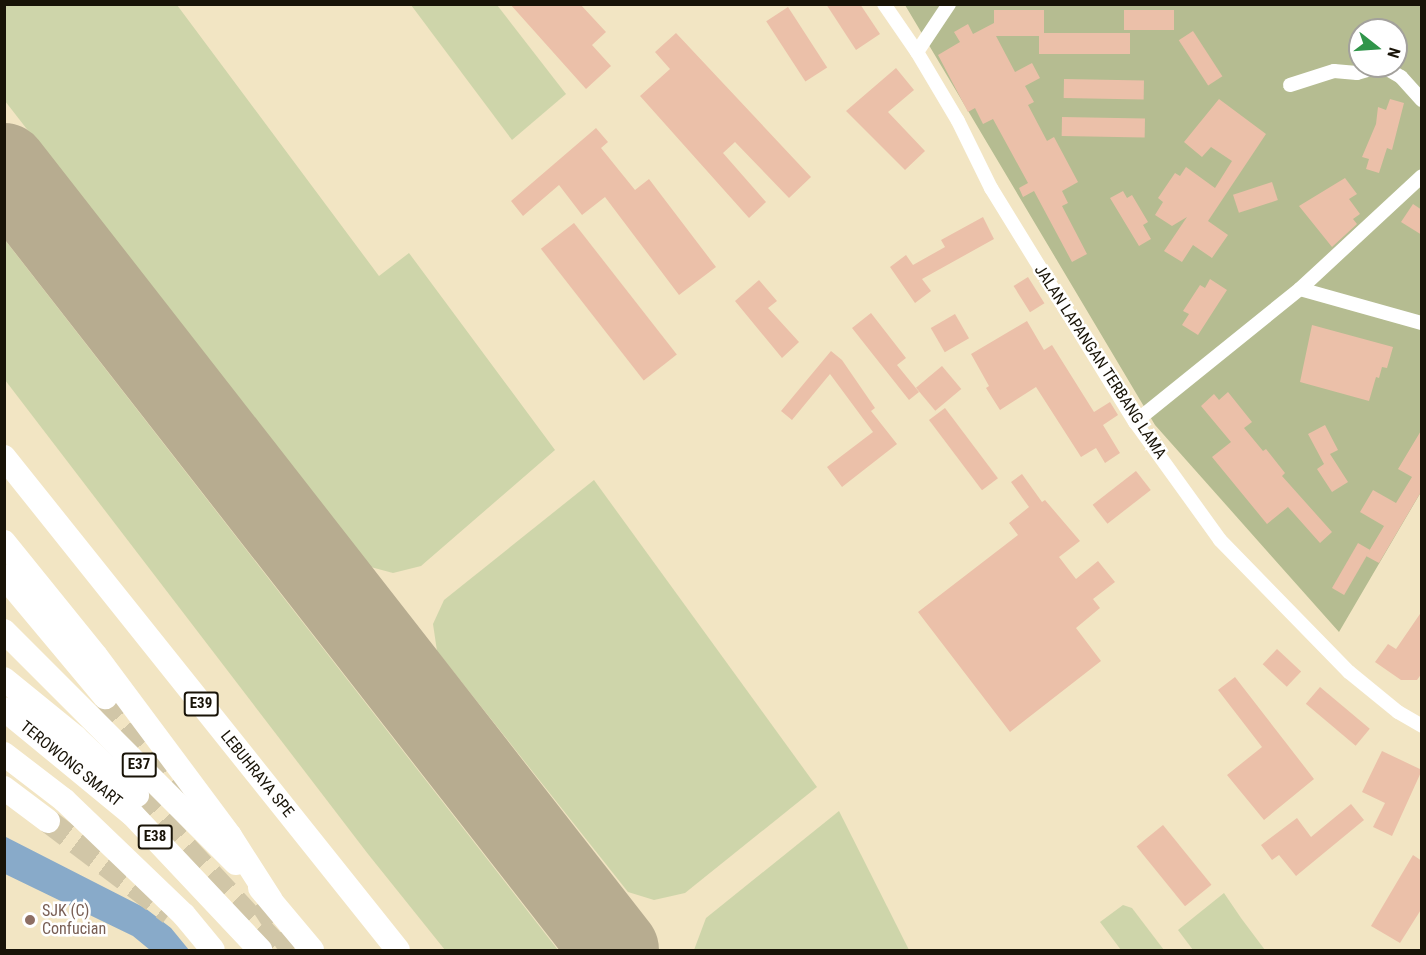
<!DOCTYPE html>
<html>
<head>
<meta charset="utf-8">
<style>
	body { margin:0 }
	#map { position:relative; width:1426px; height:955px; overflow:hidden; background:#f2e5c3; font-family:"Roboto Condensed",sans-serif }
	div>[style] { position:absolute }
	.green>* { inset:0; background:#ced5aa }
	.forest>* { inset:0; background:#b5bc91 }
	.water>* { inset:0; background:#88aac9 }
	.runway>* { height:88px; margin:-44px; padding:0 44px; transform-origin:44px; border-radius:44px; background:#b7ac90 }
	.building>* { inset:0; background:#ebc0a9; transform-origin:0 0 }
	.motorway-tunnel>* { height:24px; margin-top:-12px; transform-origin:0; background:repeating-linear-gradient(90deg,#d1c6a7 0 24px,transparent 0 36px) }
	.minor>* { height:14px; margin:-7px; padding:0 7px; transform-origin:7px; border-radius:7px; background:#fff }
	.motorway>* { height:24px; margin:-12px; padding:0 12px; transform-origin:12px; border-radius:12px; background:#fff }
	.dots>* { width:16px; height:16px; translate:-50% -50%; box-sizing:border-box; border:3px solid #fff; border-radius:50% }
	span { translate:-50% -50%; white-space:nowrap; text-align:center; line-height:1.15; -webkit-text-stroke:5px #fff; paint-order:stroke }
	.shield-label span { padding:2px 4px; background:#fff; border:2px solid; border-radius:4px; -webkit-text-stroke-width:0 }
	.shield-label { font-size:15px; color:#181307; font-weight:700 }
	.street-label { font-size:16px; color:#181307 }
	.education-label { font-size:16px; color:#785e54 }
	.left { translate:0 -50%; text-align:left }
	.frame { position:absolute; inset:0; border:6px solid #181307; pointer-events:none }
	.north { position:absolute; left:1348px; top:18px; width:60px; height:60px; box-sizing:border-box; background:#fff; border:2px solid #a3a19c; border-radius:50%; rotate:107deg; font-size:16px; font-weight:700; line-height:24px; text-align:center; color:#181307 }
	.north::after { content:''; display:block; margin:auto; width:21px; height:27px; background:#30954a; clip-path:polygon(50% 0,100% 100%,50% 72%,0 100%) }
</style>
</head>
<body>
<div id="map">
	<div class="green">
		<i style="clip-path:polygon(5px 4px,177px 5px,379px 276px,409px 253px,555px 450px,421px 566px,393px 573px,367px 566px,5px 101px)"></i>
		<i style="clip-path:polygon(411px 5px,497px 5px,566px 94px,512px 140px)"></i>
		<i style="clip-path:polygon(5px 240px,558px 950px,445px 950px,368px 854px,5px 380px)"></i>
		<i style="clip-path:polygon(594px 480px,817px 787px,685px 893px,654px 900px,628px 892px,437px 651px,433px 624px,444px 600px)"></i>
		<i style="clip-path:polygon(839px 811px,909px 950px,694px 950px,706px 918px)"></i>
		<i style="clip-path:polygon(1224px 893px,1241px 918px,1265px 950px,1193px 950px,1178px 930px)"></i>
		<i style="clip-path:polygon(1123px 905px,1132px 908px,1164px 950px,1121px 950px,1100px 922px)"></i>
	</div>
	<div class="forest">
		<i style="clip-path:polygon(evenodd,905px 5px,1421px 5px,1421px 492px,1339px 632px,1155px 425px,905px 5px,1360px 30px,1396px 30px,1396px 66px,1360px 66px,1360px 30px)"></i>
	</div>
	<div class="water">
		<i style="clip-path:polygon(4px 836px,145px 908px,171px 928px,189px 950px,150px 950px,133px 936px,5px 874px)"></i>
	</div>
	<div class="runway">
		<i style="left:4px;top:167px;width:993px;rotate:52.03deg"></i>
	</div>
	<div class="building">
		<i style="clip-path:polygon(510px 4px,580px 4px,606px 32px,592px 45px,611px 66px,586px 89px)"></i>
		<i style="clip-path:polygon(826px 4px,860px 4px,880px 34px,856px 50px)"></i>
		<i style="left:788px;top:7px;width:72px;height:26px;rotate:57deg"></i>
		<i style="clip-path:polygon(994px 10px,1044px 10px,1044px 33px,1130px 33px,1130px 54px,1039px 54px,1039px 36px,996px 36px,1015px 72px,1032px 63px,1040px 78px,1025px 86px,1034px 102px,1028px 105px,1047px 141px,1054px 137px,1078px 182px,1062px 191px,1068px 203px,1062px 206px,1087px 254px,1072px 262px,1034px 191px,1023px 197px,1019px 188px,1028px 183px,993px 119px,983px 124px,975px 108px,968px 112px,938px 55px,960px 42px,954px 32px,968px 24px,973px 34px,994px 23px)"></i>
		<i style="left:1124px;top:10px;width:50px;height:20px"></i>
		<i style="left:1193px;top:31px;width:54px;height:17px;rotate:57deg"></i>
		<i style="clip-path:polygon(676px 33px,811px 177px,789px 198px,735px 142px,723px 153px,766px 202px,749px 218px,640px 96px,670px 69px,655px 52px)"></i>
		<i style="clip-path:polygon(896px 68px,914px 90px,888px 112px,925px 151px,905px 170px,846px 111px)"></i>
		<i style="left:1064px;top:79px;width:80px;height:19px;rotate:1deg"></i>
		<i style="clip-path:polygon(1219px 99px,1266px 134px,1208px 221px,1228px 235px,1212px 258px,1193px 245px,1182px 262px,1164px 251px,1187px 217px,1172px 226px,1155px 215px,1163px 202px,1158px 198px,1175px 173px,1180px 176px,1186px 167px,1215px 188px,1232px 161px,1211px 147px,1202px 157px,1184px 142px)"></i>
		<i style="clip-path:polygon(1390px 99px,1404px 103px,1392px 150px,1387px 148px,1379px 173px,1366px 169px,1369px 159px,1362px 157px,1376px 124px,1378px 107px,1386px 110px)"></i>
		<i style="left:1062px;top:117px;width:83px;height:19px;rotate:1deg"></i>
		<i style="clip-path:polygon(596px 128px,608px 142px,601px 148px,635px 190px,649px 179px,716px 267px,679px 295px,605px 197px,582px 215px,559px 185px,523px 216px,511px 201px)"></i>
		<i style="clip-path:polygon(1345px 178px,1357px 194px,1349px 199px,1360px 214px,1353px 219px,1357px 224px,1332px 247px,1299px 206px)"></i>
		<i style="left:1272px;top:182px;width:19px;height:41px;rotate:72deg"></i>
		<i style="clip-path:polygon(1123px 191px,1127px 198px,1132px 195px,1148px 222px,1143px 225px,1151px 239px,1139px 246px,1110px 198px)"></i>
		<i style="clip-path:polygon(1413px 204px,1422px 210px,1422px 235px,1401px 222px)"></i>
		<i style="clip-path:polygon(983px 217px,994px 239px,922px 279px,931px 291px,915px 303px,890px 267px,906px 255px,913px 265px,945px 247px,941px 240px)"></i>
		<i style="left:574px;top:223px;width:167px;height:42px;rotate:52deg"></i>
		<i style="left:1028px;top:277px;width:31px;height:17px;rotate:58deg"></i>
		<i style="clip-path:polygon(1210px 279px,1227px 290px,1198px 335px,1182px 325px,1189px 314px,1183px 311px,1200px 285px,1205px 288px)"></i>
		<i style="clip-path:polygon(759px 280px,777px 301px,768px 308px,799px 342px,782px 358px,735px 301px)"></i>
		<i style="clip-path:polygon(871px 313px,906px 358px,897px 365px,919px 392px,909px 400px,852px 328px)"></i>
		<i style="left:955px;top:314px;width:28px;height:28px;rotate:60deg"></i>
		<i style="clip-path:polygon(1027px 321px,1044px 350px,1052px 345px,1094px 412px,1110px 402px,1118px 415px,1103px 425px,1120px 453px,1105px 463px,1096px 448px,1081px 457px,1036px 387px,1000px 410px,986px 388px,989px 386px,971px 354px)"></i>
		<i style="clip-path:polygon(1312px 325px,1393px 347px,1387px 368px,1382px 367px,1379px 378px,1376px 377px,1369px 401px,1300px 382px)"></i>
		<i style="clip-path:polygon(831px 351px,842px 360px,875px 408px,871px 411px,897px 444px,842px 487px,827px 467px,873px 432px,830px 374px,792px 420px,781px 411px)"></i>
		<i style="left:942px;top:366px;width:30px;height:34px;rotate:50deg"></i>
		<i style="clip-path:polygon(1228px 392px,1252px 422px,1244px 428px,1263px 451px,1266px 449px,1285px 473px,1282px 476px,1332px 532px,1320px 543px,1288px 507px,1267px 524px,1212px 457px,1231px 442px,1201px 406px,1214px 394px,1219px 400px)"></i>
		<i style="left:945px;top:408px;width:88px;height:20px;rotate:53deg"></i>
		<i style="clip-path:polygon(1325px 425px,1338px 450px,1330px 454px,1348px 482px,1332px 492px,1317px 469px,1324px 464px,1308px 434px)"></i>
		<i style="clip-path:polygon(1422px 429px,1422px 490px,1379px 563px,1366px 556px,1384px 526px,1360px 512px,1373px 490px,1396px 503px,1412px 477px,1398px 469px)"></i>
		<i style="left:1136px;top:471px;width:24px;height:55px;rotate:52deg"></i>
		<i style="clip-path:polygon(1022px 474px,1042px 502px,1045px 500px,1080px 541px,1059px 557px,1076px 579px,1098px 561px,1115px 582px,1093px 599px,1100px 608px,1076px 628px,1101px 661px,1010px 732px,918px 612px,1018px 535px,1009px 523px,1029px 507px,1011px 482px)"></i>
		<i style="left:1358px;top:543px;width:14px;height:52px;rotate:30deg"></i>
		<i style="clip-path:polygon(1422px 611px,1422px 673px,1417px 680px,1401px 680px,1375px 662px,1388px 644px,1396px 649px)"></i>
		<i style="left:1277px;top:649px;width:33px;height:21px;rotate:43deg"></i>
		<i style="clip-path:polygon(1235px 677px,1314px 779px,1264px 820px,1227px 775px,1262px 747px,1218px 690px)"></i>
		<i style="left:1320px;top:687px;width:65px;height:22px;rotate:40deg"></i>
		<i style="clip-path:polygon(1382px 751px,1422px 770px,1392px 836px,1373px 827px,1385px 803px,1362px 792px)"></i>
		<i style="clip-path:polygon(1351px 804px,1364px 820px,1296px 876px,1279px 855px,1272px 860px,1261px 845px,1297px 818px,1311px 837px)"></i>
		<i style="left:1163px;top:825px;width:77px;height:34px;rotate:51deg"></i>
		<i style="clip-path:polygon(1413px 855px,1422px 861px,1422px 908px,1400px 943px,1371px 926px)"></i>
	</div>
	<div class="motorway-tunnel">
		<i style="left:105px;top:697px;width:124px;rotate:50.3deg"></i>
		<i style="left:137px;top:795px;width:205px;rotate:47.2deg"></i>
		<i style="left:48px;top:821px;width:153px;rotate:37deg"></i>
		<i style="left:261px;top:902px;width:57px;rotate:57.1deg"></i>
	</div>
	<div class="minor">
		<i style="left:884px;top:4px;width:58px;rotate:55.5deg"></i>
		<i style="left:917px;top:52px;width:80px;rotate:59.3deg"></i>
		<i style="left:958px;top:121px;width:75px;rotate:63.8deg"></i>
		<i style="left:991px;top:188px;width:275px;rotate:58.4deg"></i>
		<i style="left:1135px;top:422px;width:145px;rotate:54.2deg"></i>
		<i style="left:1220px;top:540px;width:185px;rotate:45.7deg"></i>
		<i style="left:1349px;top:672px;width:63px;rotate:39.2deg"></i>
		<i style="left:1398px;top:712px;width:28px;rotate:30deg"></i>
		<i style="left:917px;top:52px;width:58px;rotate:-56.3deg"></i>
		<i style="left:1290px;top:85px;width:46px;rotate:-17.7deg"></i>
		<i style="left:1334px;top:71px;width:23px;rotate:5deg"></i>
		<i style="left:1357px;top:73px;width:26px;rotate:-16deg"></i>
		<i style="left:1382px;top:66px;width:22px;rotate:30deg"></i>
		<i style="left:1401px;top:77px;width:31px;rotate:48deg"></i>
		<i style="left:1300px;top:289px;width:127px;rotate:15.6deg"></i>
		<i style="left:1135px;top:422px;width:212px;rotate:-38.9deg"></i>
		<i style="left:1300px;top:289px;width:166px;rotate:-42.8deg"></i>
	</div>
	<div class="motorway">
		<i style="left:4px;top:457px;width:631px;rotate:51.37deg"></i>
		<i style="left:4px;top:542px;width:146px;rotate:51.1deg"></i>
		<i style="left:96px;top:656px;width:224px;rotate:53.3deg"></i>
		<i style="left:230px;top:836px;width:76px;rotate:57.4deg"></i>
		<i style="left:4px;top:576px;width:158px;rotate:50.1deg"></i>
		<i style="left:4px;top:631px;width:328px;rotate:45deg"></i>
		<i style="left:4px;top:679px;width:92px;rotate:39.2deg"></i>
		<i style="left:75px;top:737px;width:85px;rotate:43.1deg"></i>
		<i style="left:4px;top:709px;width:166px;rotate:39.4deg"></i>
		<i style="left:132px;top:814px;width:187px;rotate:46.7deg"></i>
		<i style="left:4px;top:754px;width:76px;rotate:37.5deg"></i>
		<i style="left:64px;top:800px;width:166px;rotate:43.8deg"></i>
		<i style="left:184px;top:915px;width:45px;rotate:50.4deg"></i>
		<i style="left:4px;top:788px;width:55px;rotate:36.9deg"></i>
		<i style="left:260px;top:888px;width:81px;rotate:50deg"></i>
	</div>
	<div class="dots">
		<i style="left:30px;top:920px;background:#8d6e63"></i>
	</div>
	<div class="shield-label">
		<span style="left:201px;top:704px">E39</span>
		<span style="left:139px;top:765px">E37</span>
		<span style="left:155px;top:837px">E38</span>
	</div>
	<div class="street-label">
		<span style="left:1100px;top:362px;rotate:57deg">JALAN LAPANGAN TERBANG LAMA</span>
		<span style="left:71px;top:764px;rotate:39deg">TEROWONG SMART</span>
		<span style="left:257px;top:774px;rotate:51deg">LEBUHRAYA SPE</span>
	</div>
	<div class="education-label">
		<span class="left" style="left:42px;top:920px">SJK (C)<br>Confucian</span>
	</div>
	<div class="frame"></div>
	<div class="north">N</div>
</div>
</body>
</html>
